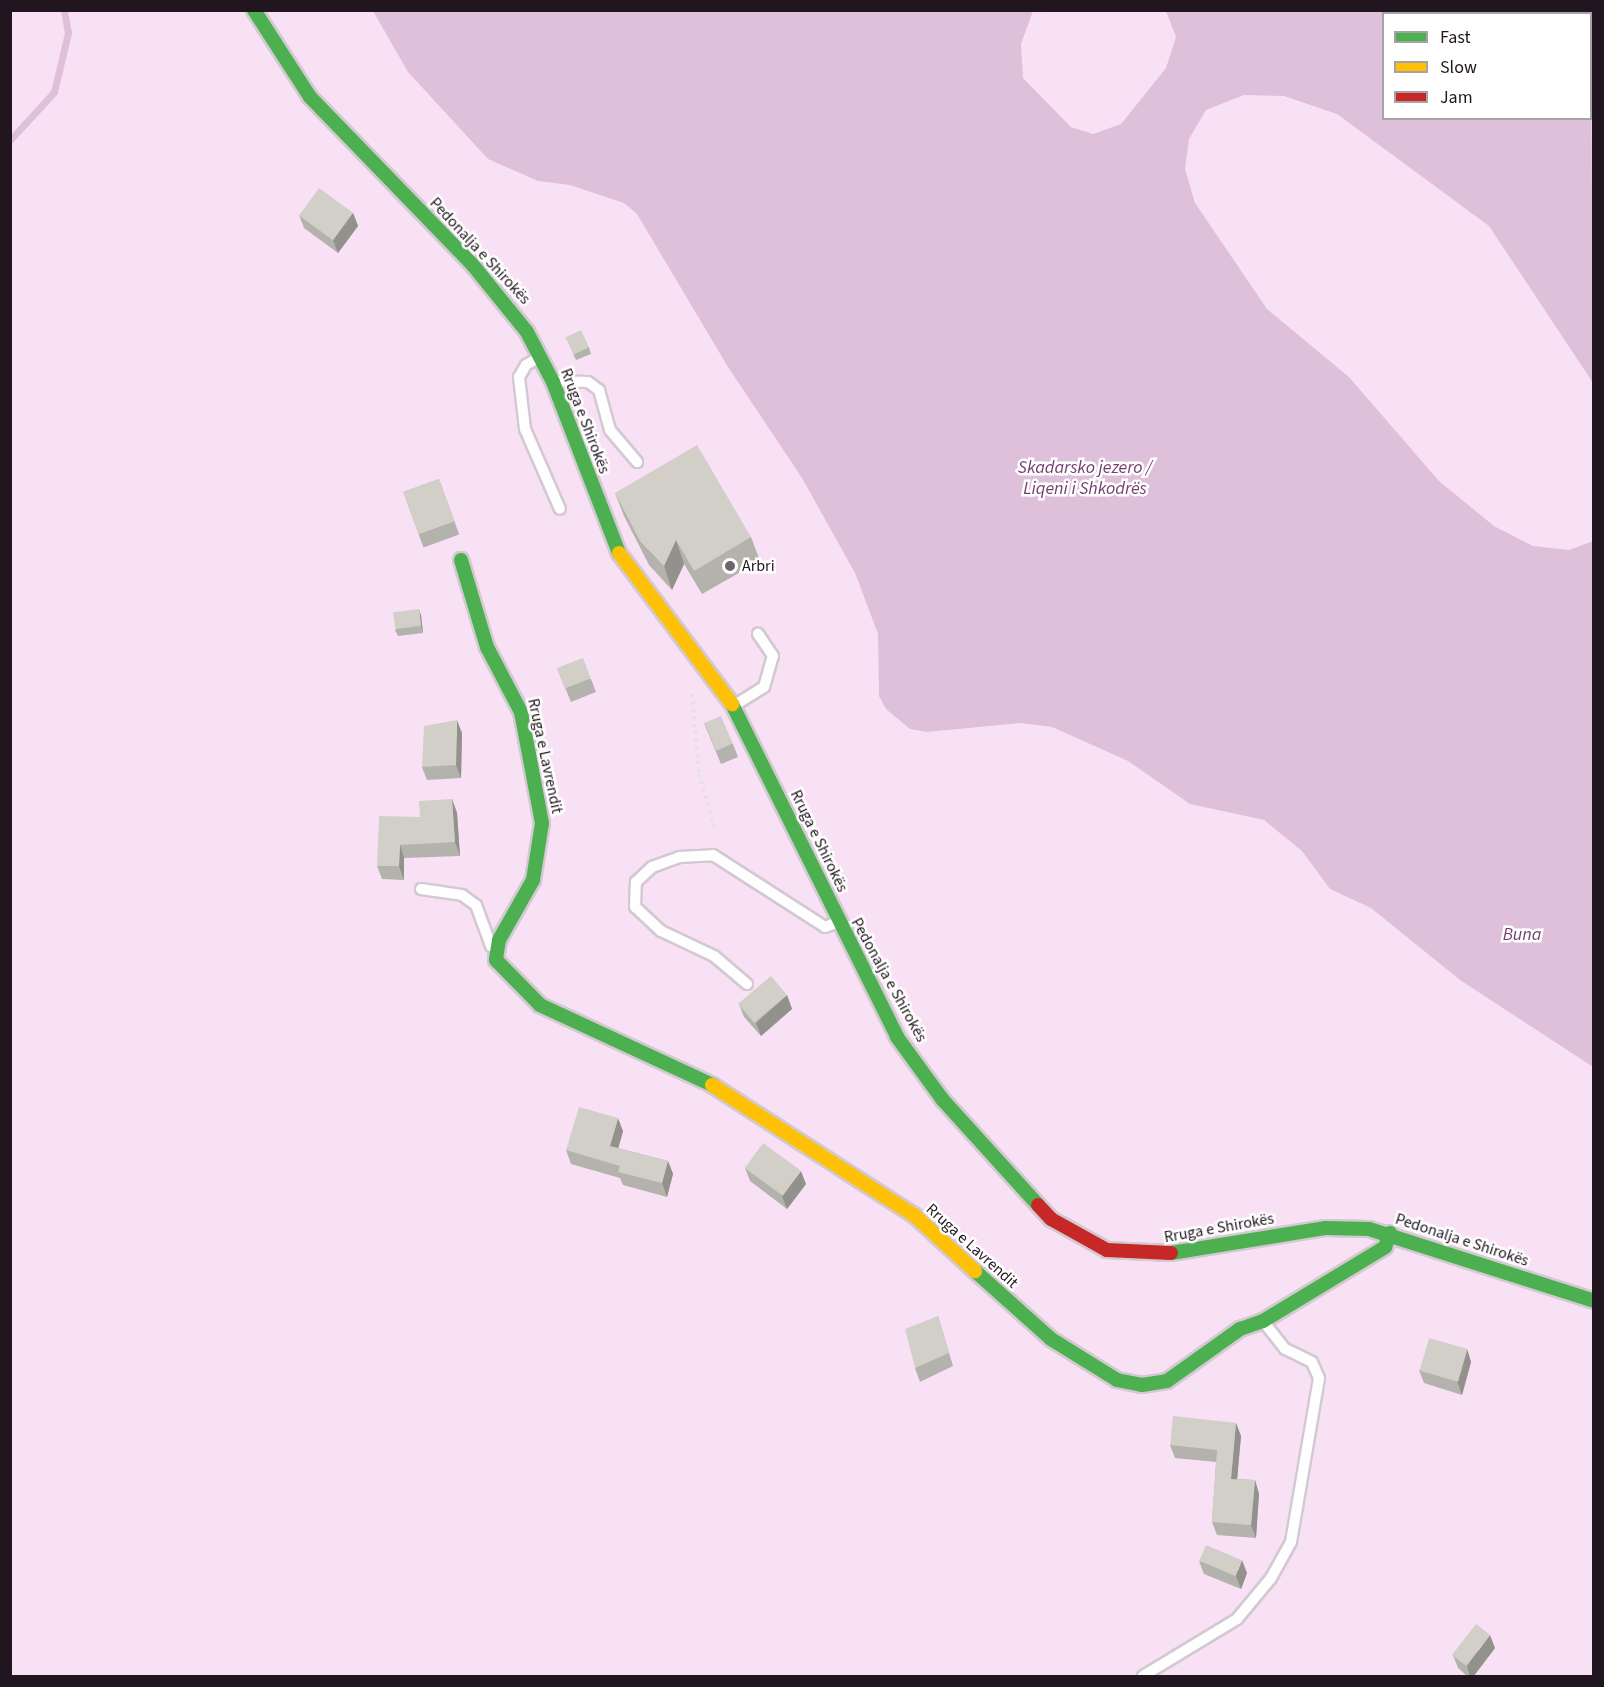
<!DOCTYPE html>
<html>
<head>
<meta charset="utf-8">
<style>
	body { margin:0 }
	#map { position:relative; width:1604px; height:1687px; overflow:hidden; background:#fcf5fb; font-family:"Source Sans 3",sans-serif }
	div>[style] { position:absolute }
	.green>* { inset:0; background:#f9e1f5 }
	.water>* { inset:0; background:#dfc0db }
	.stream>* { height:7px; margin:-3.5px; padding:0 3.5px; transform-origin:3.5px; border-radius:3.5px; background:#dfc0db }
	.path>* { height:4px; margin-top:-2px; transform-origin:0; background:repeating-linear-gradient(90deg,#e4e1e4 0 3px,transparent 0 7.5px) }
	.roads { filter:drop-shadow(2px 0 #d2c9d1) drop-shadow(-2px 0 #d2c9d1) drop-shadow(0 2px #d2c9d1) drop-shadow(0 -2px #d2c9d1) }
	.lane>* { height:10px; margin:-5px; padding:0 5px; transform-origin:5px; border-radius:5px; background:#fffefe }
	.fast>* { height:14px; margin:-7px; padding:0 7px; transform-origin:7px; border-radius:7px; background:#4caf50 }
	.slow>* { height:14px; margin:-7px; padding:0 7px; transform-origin:7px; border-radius:7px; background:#ffc107 }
	.jam>* { height:14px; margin:-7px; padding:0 7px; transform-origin:7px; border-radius:7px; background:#c62828 }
	.wall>* { inset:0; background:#b4b2ac; transform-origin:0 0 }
	.shaded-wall>* { inset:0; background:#92918c }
	.building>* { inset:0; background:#d1cfc8; transform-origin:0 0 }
	.dots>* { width:16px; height:16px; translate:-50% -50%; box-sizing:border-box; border:3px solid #fff; border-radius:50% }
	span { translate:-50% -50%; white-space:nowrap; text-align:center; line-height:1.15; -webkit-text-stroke:5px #fff; paint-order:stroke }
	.street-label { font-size:16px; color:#21161f }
	.poi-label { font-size:16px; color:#21161f }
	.left { translate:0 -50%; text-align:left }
	.water-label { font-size:18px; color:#733f6c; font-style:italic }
	.frame { position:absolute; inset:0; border:12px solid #21161f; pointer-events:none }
	.legend { position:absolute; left:1382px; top:12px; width:210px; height:108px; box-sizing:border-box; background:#fff; border:2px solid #a6a2a5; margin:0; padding:8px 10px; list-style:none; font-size:18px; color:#21161f }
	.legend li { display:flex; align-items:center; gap:12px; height:30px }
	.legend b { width:30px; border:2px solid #a6a2a5 }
</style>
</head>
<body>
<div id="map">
	<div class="green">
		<i style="clip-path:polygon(evenodd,11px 11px,1593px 11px,1593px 1676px,11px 1676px,11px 11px,1384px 14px,1590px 14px,1590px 118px,1384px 118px,1384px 14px)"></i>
	</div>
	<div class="water">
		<i style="clip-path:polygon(evenodd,373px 11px,1033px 11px,1021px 44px,1023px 78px,1071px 127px,1093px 134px,1121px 124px,1166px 68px,1176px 37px,1166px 11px,1591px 11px,1593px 383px,1489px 226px,1337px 114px,1284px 96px,1244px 95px,1206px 110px,1189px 139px,1185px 169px,1195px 203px,1267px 309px,1349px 377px,1439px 481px,1494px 526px,1533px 546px,1569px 550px,1593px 541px,1593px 1067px,1460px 980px,1371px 908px,1330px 889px,1302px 851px,1264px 820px,1190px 804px,1128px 761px,1052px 727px,1020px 723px,927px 732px,910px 729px,886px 709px,879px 696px,878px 634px,855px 573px,802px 478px,728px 367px,637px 214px,624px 203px,570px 185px,538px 181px,488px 159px,408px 72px,373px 11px,1384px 14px,1590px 14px,1590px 118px,1384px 118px,1384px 14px)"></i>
	</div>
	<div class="stream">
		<i style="left:10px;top:140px;width:65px;rotate:-47.5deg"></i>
		<i style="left:54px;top:92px;width:61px;rotate:-76.7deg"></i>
		<i style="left:68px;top:33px;width:23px;rotate:-100deg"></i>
	</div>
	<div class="path">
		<i style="left:692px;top:694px;width:80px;rotate:85deg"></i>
		<i style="left:699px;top:774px;width:59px;rotate:74.3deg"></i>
	</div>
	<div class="roads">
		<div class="lane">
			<i style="left:538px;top:358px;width:14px;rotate:150deg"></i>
			<i style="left:526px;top:365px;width:14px;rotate:120deg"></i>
			<i style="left:519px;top:377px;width:52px;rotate:83.4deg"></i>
			<i style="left:525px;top:429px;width:87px;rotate:66.4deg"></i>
			<i style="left:556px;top:381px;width:32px;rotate:2deg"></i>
			<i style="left:588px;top:382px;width:14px;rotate:36deg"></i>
			<i style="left:599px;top:390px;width:41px;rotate:74.6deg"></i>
			<i style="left:610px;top:430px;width:42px;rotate:49.8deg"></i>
			<i style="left:735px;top:705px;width:34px;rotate:-32deg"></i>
			<i style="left:764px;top:687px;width:32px;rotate:-74deg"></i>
			<i style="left:773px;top:656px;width:27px;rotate:-124deg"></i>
			<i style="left:421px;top:889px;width:41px;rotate:8.3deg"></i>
			<i style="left:462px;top:895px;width:17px;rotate:36deg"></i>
			<i style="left:476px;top:905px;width:44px;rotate:69.9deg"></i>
			<i style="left:747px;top:984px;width:43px;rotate:-139.7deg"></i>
			<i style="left:714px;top:956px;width:59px;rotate:-154.7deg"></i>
			<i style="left:661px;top:931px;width:35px;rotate:-137deg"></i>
			<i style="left:635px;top:907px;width:25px;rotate:-88deg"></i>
			<i style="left:636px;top:882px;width:22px;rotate:-43deg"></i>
			<i style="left:652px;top:867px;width:29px;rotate:-20deg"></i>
			<i style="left:679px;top:857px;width:34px;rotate:-3deg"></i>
			<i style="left:713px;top:855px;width:133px;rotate:32.7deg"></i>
			<i style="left:825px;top:927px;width:14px;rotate:-21deg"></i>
			<i style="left:1143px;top:1676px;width:110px;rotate:-31.2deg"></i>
			<i style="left:1237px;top:1619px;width:53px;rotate:-50.3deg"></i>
			<i style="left:1271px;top:1578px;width:41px;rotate:-60.9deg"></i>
			<i style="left:1291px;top:1542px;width:166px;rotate:-80.3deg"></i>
			<i style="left:1319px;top:1378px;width:17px;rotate:-114deg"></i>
			<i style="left:1312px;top:1362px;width:30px;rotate:-154deg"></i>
			<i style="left:1285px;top:1349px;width:34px;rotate:-128deg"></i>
		</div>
		<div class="fast">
			<i style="left:254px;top:10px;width:103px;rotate:57.2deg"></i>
			<i style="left:310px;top:97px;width:233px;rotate:45.9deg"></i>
			<i style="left:472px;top:264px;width:87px;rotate:51deg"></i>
			<i style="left:527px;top:332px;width:56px;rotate:62.5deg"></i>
			<i style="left:553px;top:382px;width:183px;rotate:68.9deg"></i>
			<i style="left:461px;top:560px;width:91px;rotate:73.4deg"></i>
			<i style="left:487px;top:647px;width:73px;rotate:62.4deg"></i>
			<i style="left:521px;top:712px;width:113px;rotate:79.3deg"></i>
			<i style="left:542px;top:823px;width:58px;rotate:99deg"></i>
			<i style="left:533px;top:880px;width:69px;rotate:119.5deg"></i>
			<i style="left:499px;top:940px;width:20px;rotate:99deg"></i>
			<i style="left:496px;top:960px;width:63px;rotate:45.6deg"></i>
			<i style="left:540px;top:1005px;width:190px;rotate:24.9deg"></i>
			<i style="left:732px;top:704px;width:372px;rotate:63.6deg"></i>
			<i style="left:897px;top:1037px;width:77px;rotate:54deg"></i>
			<i style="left:942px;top:1099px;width:143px;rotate:47.8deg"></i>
			<i style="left:1171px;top:1253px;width:157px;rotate:-9.2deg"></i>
			<i style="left:1326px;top:1228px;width:43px;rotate:1.3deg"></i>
			<i style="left:1369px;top:1229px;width:236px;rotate:17.7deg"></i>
			<i style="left:975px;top:1271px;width:102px;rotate:41.8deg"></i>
			<i style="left:1051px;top:1339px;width:78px;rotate:31.8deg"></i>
			<i style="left:1117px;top:1380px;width:25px;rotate:11deg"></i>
			<i style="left:1142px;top:1385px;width:25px;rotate:-9deg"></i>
			<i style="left:1167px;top:1381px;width:90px;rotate:-35.5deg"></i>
			<i style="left:1240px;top:1329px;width:24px;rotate:-19deg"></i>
			<i style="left:1263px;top:1321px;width:143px;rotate:-31.2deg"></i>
			<i style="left:1385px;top:1247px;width:15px;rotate:-70deg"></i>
		</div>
		<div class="slow">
			<i style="left:619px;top:553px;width:189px;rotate:53.2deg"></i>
			<i style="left:712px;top:1085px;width:240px;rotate:32.8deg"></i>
			<i style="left:914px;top:1215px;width:83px;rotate:42.6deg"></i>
		</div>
		<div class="jam">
			<i style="left:1038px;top:1205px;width:19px;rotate:47deg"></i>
			<i style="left:1051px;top:1219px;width:64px;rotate:29deg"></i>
			<i style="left:1107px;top:1250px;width:64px;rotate:2.7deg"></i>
		</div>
	</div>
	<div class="wall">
		<i style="clip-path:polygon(353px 213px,358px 226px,338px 253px,304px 228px,299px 215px)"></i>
		<i style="clip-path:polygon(566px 337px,589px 347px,591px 354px,576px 360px)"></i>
		<i style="left:439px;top:479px;width:59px;height:38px;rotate:70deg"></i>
		<i style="clip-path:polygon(615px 493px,751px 537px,760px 561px,702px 594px,684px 564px,672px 590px,649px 565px,624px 516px)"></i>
		<i style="clip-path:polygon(421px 615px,423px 633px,398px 636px,395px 630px)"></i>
		<i style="clip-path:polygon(557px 668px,591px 679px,596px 692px,571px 702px)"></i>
		<i style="clip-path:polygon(704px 723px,733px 744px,738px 757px,721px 764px)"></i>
		<i style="clip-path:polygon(462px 733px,461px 778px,427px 780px,422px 767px)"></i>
		<i style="clip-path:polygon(452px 799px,457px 813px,460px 856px,404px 858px,404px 880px,382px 879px,377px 866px,420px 817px)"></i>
		<i style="clip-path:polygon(787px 995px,792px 1009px,761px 1036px,744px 1017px,739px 1004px)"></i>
		<i style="clip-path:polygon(623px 1131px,618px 1148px,668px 1161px,673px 1174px,667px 1197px,623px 1185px,620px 1178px,571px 1164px,566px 1150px)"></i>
		<i style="clip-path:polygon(745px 1168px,806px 1184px,787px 1209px,750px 1181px)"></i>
		<i style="clip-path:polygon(938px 1316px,953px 1366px,920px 1382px,915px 1368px)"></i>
		<i style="clip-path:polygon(1467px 1349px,1471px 1362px,1462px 1395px,1424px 1383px,1419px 1370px)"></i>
		<i style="clip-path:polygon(1236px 1423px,1241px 1436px,1237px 1479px,1255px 1480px,1259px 1494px,1256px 1538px,1217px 1535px,1212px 1522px,1216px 1462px,1175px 1458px,1170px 1445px)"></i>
		<i style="clip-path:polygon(1199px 1561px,1247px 1573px,1241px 1589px,1204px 1574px)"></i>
		<i style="clip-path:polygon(1495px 1648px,1473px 1677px,1468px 1677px,1458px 1668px,1453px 1655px)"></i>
	</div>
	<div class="shaded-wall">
		<i style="clip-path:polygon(353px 213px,358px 226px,338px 253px,333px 240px)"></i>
		<i style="clip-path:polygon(676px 540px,684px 564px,672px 590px,664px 566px)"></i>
		<i style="clip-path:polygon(419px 609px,421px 615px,423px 633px,421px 626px)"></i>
		<i style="clip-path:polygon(457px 720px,462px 733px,461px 778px,456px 765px)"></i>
		<i style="clip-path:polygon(452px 799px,457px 813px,460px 856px,455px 842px)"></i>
		<i style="clip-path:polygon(400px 845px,404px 858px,404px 880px,399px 866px)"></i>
		<i style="clip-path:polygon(787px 995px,792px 1009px,761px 1036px,756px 1023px)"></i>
		<i style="clip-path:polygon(618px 1118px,623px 1131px,615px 1160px,610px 1146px)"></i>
		<i style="clip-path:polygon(668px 1161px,673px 1174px,667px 1197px,662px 1183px)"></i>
		<i style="clip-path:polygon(801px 1171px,806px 1184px,787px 1209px,782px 1196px)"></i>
		<i style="clip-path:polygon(1467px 1349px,1471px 1362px,1462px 1395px,1457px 1381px)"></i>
		<i style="clip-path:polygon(1236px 1423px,1241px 1436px,1236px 1492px,1231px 1479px)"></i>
		<i style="clip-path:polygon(1255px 1480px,1259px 1494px,1256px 1538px,1251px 1525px)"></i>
		<i style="clip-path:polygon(1242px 1560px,1247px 1573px,1241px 1589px,1236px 1576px)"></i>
		<i style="clip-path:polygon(1490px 1635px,1495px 1648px,1473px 1677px,1470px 1677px,1467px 1666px)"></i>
	</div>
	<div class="building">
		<i style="left:319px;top:188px;width:42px;height:34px;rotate:36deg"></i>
		<i style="left:581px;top:330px;width:19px;height:17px;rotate:65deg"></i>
		<i style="clip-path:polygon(697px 445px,751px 537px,694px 571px,676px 540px,664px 566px,640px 541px,615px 493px)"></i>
		<i style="left:439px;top:479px;width:45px;height:38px;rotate:70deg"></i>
		<i style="left:419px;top:609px;width:17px;height:26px;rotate:83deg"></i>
		<i style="left:583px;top:658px;width:22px;height:28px;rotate:69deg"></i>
		<i style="left:721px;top:716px;width:30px;height:18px;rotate:67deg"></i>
		<i style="clip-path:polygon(457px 720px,456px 765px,422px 767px,424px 726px)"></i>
		<i style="clip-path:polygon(452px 799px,455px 842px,400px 845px,399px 866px,377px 866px,379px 816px,420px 817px,419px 801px)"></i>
		<i style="left:771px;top:976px;width:25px;height:43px;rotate:50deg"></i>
		<i style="clip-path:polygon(579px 1107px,618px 1118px,610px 1146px,668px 1161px,662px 1183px,618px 1172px,620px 1166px,566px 1150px)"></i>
		<i style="left:763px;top:1143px;width:47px;height:31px;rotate:36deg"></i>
		<i style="clip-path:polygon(938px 1316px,949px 1353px,915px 1368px,905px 1329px)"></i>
		<i style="left:1429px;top:1338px;width:40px;height:34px;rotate:16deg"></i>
		<i style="clip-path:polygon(1173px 1416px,1236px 1423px,1231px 1479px,1255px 1480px,1251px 1525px,1212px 1522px,1217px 1450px,1170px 1445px)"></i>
		<i style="left:1206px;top:1545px;width:39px;height:17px;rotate:23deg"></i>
		<i style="left:1476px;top:1624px;width:18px;height:39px;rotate:38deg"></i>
	</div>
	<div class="dots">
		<i style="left:730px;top:566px;background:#6e646c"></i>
	</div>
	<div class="street-label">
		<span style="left:480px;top:251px;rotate:47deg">Pedonalja e Shirokës</span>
		<span style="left:585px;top:421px;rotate:69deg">Rruga e Shirokës</span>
		<span style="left:545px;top:756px;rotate:78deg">Rruga e Lavrendit</span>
		<span style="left:819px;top:841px;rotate:64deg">Rruga e Shirokës</span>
		<span style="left:889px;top:980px;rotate:61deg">Pedonalja e Shirokës</span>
		<span style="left:1219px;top:1228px;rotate:-10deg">Rruga e Shirokës</span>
		<span style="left:1462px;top:1240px;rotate:18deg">Pedonalja e Shirokës</span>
		<span style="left:972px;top:1246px;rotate:42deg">Rruga e Lavrendit</span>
	</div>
	<div class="poi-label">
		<span class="left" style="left:742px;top:566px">Arbri</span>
	</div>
	<div class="water-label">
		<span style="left:1085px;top:479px">Skadarsko jezero /<br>Liqeni i Shkodrës</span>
		<span style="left:1522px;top:935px">Buna</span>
	</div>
	<div class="frame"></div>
	<ul class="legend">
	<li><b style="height:8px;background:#4caf50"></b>Fast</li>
	<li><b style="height:8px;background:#ffc107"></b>Slow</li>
	<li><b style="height:8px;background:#c62828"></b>Jam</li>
	</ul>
</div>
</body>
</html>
